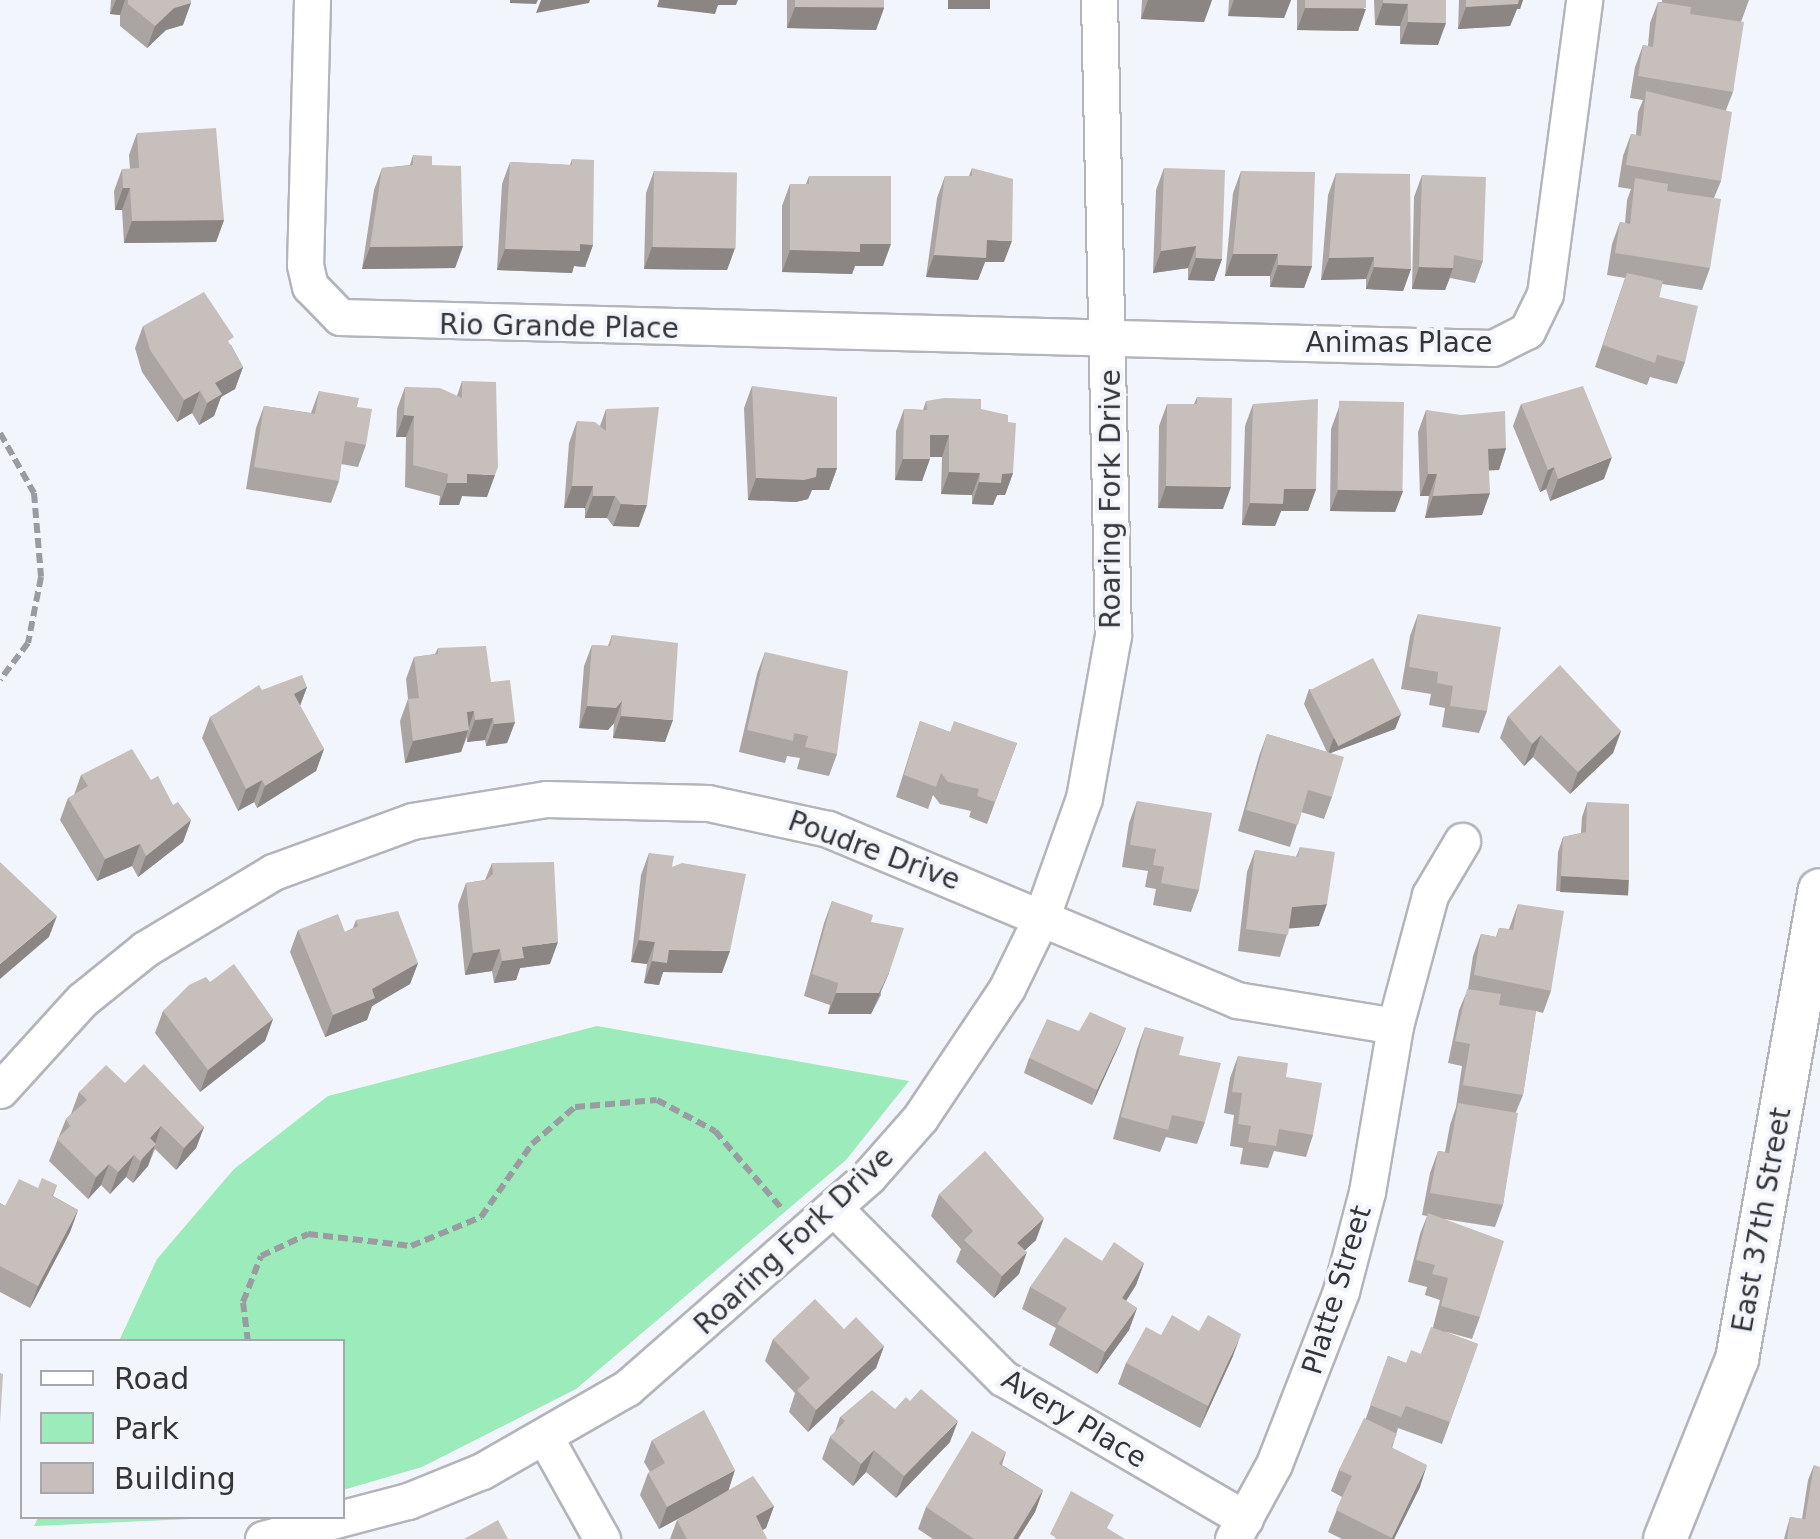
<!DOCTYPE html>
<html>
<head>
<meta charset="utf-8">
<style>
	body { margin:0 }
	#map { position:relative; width:1820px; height:1539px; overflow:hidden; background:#f3f5fc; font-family:"DejaVu Sans",sans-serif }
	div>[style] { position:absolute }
	.green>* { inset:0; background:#9cebba }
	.path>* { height:6px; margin-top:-3px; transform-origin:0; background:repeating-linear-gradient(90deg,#9b9ca1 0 10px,transparent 0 15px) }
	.roads { filter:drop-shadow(2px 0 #b3b5bb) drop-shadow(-2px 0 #b3b5bb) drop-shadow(0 2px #b3b5bb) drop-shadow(0 -2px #b3b5bb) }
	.minor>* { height:35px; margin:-17.5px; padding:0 17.5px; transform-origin:17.5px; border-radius:17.5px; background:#fff }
	.major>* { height:42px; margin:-21px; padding:0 21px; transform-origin:21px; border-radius:21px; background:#fff }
	.wall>* { inset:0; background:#aaa4a2 }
	.shaded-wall>* { inset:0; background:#8b8684; transform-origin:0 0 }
	.building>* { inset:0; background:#c6bfbc; transform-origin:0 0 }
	span { translate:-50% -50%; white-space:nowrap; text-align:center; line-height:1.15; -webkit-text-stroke:8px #f3f5fc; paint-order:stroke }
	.street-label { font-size:28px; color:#353538 }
	.legend { position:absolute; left:20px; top:1339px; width:325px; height:180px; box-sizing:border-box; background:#f3f5fc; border:2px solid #a7a8ae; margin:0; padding:12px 18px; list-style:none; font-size:30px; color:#353538 }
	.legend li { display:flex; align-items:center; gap:20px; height:50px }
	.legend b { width:50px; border:2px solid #a7a8ae }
</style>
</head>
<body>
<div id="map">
	<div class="green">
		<i style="clip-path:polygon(597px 1026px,909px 1081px,846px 1160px,576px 1389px,422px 1467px,343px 1490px,342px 1342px,119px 1341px,157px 1259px,234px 1169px,328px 1096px)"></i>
		<i style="clip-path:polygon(39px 1516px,235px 1516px,235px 1517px,34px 1526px)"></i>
	</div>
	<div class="path">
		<i style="left:0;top:433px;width:69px;rotate:60.5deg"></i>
		<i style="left:34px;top:493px;width:84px;rotate:85.2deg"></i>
		<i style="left:41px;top:577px;width:67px;rotate:101.1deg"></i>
		<i style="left:28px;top:643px;width:46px;rotate:127.1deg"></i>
		<i style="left:248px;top:1342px;width:40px;rotate:-97.1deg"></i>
		<i style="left:243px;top:1302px;width:49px;rotate:-68.6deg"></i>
		<i style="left:261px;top:1256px;width:52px;rotate:-25.1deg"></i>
		<i style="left:308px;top:1234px;width:104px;rotate:6.6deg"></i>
		<i style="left:411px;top:1246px;width:76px;rotate:-22.5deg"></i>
		<i style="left:481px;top:1217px;width:89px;rotate:-55.1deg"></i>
		<i style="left:532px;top:1144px;width:57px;rotate:-40.7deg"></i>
		<i style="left:575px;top:1107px;width:82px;rotate:-4.9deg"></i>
		<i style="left:657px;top:1100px;width:66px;rotate:28.1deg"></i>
		<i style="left:715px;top:1131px;width:103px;rotate:49.3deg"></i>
	</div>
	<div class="roads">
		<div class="minor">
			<i style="left:312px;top:0;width:265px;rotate:91.5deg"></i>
			<i style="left:305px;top:265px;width:22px;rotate:77deg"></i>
			<i style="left:310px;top:286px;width:43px;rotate:45.9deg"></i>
			<i style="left:340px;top:317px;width:1153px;rotate:1.54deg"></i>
			<i style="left:1493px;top:348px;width:38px;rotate:-27deg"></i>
			<i style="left:1527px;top:331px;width:41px;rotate:-64.1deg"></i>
			<i style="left:1545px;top:294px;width:297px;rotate:-82.4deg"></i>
			<i style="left:0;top:1090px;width:122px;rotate:-47.7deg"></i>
			<i style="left:82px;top:1000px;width:81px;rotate:-39deg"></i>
			<i style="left:145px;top:949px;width:149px;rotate:-31deg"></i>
			<i style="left:273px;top:872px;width:148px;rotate:-20.1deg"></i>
			<i style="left:412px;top:821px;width:136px;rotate:-9.3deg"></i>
			<i style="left:546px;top:799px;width:162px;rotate:1.4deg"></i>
			<i style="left:708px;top:803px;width:123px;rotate:12.2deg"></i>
			<i style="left:828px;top:829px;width:443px;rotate:22.7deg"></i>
			<i style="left:1237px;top:1000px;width:160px;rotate:9.3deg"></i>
			<i style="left:836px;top:1210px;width:237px;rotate:45.2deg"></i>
			<i style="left:1003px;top:1378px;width:280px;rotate:30.2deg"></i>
			<i style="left:546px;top:1439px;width:115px;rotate:60.8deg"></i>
			<i style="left:263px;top:1539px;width:150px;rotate:-14.7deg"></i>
			<i style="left:408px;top:1501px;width:80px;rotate:-22.1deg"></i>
			<i style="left:482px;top:1471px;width:167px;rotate:-29.8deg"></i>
			<i style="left:627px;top:1388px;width:320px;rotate:-41.2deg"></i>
			<i style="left:868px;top:1177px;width:79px;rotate:-48.6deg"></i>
			<i style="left:920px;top:1118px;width:156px;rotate:-56.2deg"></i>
			<i style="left:1007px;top:988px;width:80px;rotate:-64.1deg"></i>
			<i style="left:1042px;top:916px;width:125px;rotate:-70.4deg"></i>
			<i style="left:1084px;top:798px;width:165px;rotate:-79.9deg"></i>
			<i style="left:1113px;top:636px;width:636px;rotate:-91.26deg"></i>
			<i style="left:1233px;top:1539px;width:85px;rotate:-61.3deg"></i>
			<i style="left:1274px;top:1464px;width:186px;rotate:-68.8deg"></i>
			<i style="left:1341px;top:1291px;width:102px;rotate:-75.3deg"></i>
			<i style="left:1367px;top:1192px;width:168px;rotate:-80.4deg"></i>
			<i style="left:1395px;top:1026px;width:136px;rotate:-75deg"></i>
			<i style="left:1430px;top:895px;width:63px;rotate:-59.3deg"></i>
		</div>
		<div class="major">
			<i style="left:1665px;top:1539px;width:194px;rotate:-68.2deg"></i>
			<i style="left:1737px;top:1359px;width:476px;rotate:-80deg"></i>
		</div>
	</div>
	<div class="wall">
		<i style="clip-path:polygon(111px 0,191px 0,183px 25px,166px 30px,147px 48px,120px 26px,120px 15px,110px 14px)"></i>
		<i style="clip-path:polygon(787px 0,884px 0,884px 8px,876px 30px,787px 28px)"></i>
		<i style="clip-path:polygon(1142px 0,1212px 0,1204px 22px,1141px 19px)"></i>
		<i style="clip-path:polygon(1221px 0,1291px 0,1284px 18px,1228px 16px,1229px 0)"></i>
		<i style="clip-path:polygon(1297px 0,1366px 0,1358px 31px,1297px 30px)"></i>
		<i style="clip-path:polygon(1374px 0,1446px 0,1438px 45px,1400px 44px,1400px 26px,1375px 25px)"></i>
		<i style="clip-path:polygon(1459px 0,1523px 0,1520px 9px,1517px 9px,1510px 26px,1458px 29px)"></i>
		<i style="clip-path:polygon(1662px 0,1749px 0,1741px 22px,1733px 92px,1726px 110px,1721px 181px,1714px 198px,1710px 268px,1702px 290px,1662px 284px,1659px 297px,1685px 362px,1677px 384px,1650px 377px,1647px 385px,1595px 367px,1625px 278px,1607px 275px,1612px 244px,1620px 222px,1625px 223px,1627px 200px,1631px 189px,1618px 187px,1623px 156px,1631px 134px,1636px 135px,1638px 112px,1643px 100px,1630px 98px,1635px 67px,1643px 45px,1648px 46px,1650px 23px,1658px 2px,1662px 2px)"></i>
		<i style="clip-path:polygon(137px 133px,224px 220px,216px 242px,124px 243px,122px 210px,115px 210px,114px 191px,122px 169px,130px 169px,129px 155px)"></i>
		<i style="clip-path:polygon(413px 155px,432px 165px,463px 246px,455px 268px,362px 269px,374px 190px,382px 168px,410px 165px)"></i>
		<i style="clip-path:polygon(572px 159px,593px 245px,585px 267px,574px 266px,572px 273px,497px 270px,502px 184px,510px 162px,570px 165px)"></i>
		<i style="clip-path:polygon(972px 168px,1004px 262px,985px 262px,978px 280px,926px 277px,937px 198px,945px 176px,969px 176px)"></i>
		<i style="clip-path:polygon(1164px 168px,1222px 259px,1214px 281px,1188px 280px,1188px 268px,1153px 273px,1156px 190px)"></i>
		<i style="clip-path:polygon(654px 171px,735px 248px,727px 270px,644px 269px,646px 193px)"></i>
		<i style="clip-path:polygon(1241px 171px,1312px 266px,1304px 288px,1270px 287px,1270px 276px,1225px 276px,1233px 193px)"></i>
		<i style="clip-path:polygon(1336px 173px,1411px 269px,1403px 291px,1366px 289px,1366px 279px,1321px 280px,1328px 195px)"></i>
		<i style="clip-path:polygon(1422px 175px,1483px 261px,1475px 283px,1450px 278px,1445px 290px,1412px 289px,1414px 197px)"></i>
		<i style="clip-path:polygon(809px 176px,883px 266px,855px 266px,852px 274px,782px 272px,782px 206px,790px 184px,806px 184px)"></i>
		<i style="clip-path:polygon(143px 326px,231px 345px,243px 367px,235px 389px,221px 397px,214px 416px,199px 425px,192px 413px,177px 422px,142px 372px,135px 348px)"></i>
		<i style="clip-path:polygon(462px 381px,487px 497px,462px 496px,459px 505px,439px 505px,440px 496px,405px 487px,406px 437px,396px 437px,397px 409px,405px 387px,457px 396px)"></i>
		<i style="clip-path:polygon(752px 386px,837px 468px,829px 490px,812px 490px,808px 499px,796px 502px,748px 500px,744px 408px)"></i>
		<i style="clip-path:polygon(319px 391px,357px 407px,366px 445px,358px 467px,341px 464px,339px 481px,331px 503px,246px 489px,256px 428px,264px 406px,311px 413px)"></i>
		<i style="clip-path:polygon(1197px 397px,1223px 509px,1158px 508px,1159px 426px,1167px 404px,1194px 404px)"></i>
		<i style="clip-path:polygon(926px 401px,981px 409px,1008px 422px,1013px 473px,1005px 495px,997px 495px,993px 505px,972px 504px,972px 495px,941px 494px,942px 457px,930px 457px,922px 481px,895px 480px,896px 431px,904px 409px,923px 410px)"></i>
		<i style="clip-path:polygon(1253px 404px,1316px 489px,1308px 511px,1281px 511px,1275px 526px,1242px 525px,1245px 426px)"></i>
		<i style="clip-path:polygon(1521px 404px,1604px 479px,1550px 501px,1546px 489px,1540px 492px,1513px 426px)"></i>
		<i style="clip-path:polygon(1339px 407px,1403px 491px,1395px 512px,1330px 511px,1331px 429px)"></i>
		<i style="clip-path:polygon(606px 409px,639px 527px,613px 526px,607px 518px,585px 518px,585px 508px,564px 508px,569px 443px,577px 421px,600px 426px)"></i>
		<i style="clip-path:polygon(1426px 410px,1506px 448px,1499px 470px,1489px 470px,1482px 515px,1425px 518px,1429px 496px,1420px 496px,1418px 432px)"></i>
		<i style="clip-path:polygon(1418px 614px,1487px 711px,1479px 733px,1442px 727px,1445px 708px,1429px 705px,1431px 694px,1401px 689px,1410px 636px)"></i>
		<i style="clip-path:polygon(612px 635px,665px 742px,613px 738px,614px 723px,608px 730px,579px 728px,584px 666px,592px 645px,608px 646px)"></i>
		<i style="clip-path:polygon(438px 648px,491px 682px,515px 722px,507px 743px,486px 746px,485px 740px,467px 742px,467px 737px,461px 752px,405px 763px,400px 721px,408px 699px,406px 679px,414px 657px,435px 654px)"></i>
		<i style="clip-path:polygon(765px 652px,837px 754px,829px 776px,797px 769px,800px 758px,787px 756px,785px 763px,739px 752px,757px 674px)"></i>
		<i style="clip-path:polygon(307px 687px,300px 706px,324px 749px,316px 771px,257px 808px,254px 802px,238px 811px,202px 738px,210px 717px,262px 690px)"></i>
		<i style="clip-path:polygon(1309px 689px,1401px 714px,1395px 729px,1330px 753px,1332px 797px,1324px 819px,1301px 812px,1290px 847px,1238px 831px,1259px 756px,1267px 734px,1327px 752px,1304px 704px)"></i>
		<i style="clip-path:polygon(1508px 716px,1621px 731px,1613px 753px,1570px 794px,1533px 757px,1524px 766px,1500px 738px)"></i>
		<i style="clip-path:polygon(920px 721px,950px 732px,1017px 743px,987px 824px,969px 817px,971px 811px,940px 804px,933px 795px,928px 809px,896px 797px)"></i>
		<i style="clip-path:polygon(81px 775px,151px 780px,173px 805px,191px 820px,183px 842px,138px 877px,132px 866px,97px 881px,60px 820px,68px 798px,74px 795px)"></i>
		<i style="clip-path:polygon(1137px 801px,1199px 890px,1191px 912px,1153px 905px,1156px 889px,1145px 887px,1148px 871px,1122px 867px,1129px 823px)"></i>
		<i style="clip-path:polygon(1587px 802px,1623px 895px,1556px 891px,1558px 852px,1563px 837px,1581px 833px,1582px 817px)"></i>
		<i style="clip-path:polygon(1300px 847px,1319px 926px,1289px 928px,1280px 957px,1238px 951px,1247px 872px,1255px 850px,1296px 857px)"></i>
		<i style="clip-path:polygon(649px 853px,672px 867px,722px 973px,663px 972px,659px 985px,644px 983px,647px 964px,631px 962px,641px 875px)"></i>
		<i style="clip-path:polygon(492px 863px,550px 964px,520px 968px,516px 980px,494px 983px,492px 971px,465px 975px,458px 905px,466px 883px,485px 880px)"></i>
		<i style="clip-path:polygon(832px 901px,871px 922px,881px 995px,871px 1014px,828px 1014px,830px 1005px,804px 996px,824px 923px)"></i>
		<i style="clip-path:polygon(1518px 904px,1551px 991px,1543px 1013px,1536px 1011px,1523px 1095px,1516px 1112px,1503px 1205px,1495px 1227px,1444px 1219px,1480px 1317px,1472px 1339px,1443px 1331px,1478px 1344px,1442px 1444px,1398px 1428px,1392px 1448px,1420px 1487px,1394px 1539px,1342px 1539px,1328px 1532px,1342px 1497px,1331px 1491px,1339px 1470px,1366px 1418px,1388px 1356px,1406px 1363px,1421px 1354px,1433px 1327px,1440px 1300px,1425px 1295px,1427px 1287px,1408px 1282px,1420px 1234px,1427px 1216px,1422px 1215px,1430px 1173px,1438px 1151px,1445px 1152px,1450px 1125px,1456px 1107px,1462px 1066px,1448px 1063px,1459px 1010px,1468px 989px,1473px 956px,1481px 934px,1496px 937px,1499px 928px,1509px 929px)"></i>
		<i style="clip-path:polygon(356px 920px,418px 963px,410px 984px,372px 1006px,367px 1020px,325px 1037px,290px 952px,298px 930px,345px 932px,353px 928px)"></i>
		<i style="clip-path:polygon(210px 982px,273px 1019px,265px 1041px,200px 1092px,155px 1033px,163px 1011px)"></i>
		<i style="clip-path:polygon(1145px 1027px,1179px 1055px,1205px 1122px,1197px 1144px,1166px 1137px,1160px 1152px,1113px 1139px,1137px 1049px)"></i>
		<i style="clip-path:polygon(1126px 1028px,1092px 1105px,1024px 1073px,1029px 1058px,1079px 1031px)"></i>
		<i style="clip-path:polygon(1238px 1056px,1286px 1077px,1313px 1135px,1306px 1157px,1274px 1151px,1268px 1168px,1240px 1164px,1243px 1148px,1230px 1146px,1234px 1115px,1224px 1113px,1230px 1078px)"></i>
		<i style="clip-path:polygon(125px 1083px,204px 1127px,196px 1148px,176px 1170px,155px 1149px,148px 1166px,133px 1183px,126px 1177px,110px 1194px,101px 1185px,88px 1199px,49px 1161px,66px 1119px,71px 1114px,79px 1092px)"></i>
		<i style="clip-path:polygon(57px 1185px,53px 1196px,78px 1210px,70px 1232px,30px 1308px,0 1292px,0 1203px,5px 1206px,38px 1188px)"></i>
		<i style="clip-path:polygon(939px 1194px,1036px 1240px,1025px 1250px,1019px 1274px,994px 1298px,956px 1262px,961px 1249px,931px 1216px)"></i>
		<i style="clip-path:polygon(1102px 1261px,1144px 1263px,1136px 1285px,1126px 1301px,1137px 1308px,1129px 1330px,1097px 1374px,1049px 1345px,1056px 1328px,1022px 1309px,1030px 1287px)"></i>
		<i style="clip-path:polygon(1161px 1335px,1233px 1356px,1200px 1428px,1118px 1384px,1126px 1363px)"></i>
		<i style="clip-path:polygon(773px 1339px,884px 1346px,876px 1368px,808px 1432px,789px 1412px,795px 1393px,765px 1361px)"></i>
		<i style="clip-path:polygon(895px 1409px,950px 1442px,896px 1498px,866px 1472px,853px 1486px,822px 1459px,830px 1437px,835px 1432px,840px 1417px)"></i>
		<i style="clip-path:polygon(652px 1440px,728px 1491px,774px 1506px,766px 1528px,762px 1530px,767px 1539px,670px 1539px,677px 1520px,701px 1506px,659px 1529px,640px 1495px,648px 1473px,650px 1472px,644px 1462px)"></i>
		<i style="clip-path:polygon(1006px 1452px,1002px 1465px,1043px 1490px,1035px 1512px,1018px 1539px,933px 1539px,918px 1529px,926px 1507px)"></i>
		<i style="clip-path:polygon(1814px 1465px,1820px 1539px,1784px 1539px,1790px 1517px,1802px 1519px,1808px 1480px)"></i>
	</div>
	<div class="shaded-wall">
		<i style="clip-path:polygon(116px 0,125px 0,120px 15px,110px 14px)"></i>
		<i style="clip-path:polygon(510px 0,538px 0,536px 4px,510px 3px)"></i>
		<i style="clip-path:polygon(541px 0,590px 0,589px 3px,536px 13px)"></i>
		<i style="clip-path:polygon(659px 0,738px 0,736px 5px,718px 5px,715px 14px,657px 7px)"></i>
		<i style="left:948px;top:0;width:42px;height:9px"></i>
		<i style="clip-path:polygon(1148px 0,1212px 0,1204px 22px,1141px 19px)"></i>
		<i style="clip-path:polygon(1234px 0,1291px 0,1284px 18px,1228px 16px)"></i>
		<i style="clip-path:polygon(1515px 0,1523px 0,1520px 9px,1517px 9px,1510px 26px,1458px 29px,1466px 7px)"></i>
		<i style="clip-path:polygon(191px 3px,183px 25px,166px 30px,147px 48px,155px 26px,174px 8px)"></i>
		<i style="clip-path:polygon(1383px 3px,1408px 4px,1400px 26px,1375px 25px)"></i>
		<i style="clip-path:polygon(795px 7px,884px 8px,876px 30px,787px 28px)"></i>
		<i style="clip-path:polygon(1305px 8px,1366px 9px,1358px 31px,1297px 30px)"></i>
		<i style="clip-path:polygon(1408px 22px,1446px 23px,1438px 45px,1400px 44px)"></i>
		<i style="clip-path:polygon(123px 188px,130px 188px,122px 210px,115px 210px)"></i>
		<i style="clip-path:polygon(224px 220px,216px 242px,124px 243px,132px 221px)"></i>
		<i style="clip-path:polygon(987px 240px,1012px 241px,1004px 262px,985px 262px,978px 280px,926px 277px,934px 255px)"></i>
		<i style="clip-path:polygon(580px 244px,593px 245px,585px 267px,574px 266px,572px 273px,497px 270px,505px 249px)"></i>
		<i style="clip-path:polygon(860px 244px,891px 244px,883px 266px,855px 266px,852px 274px,782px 272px,790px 250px)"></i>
		<i style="clip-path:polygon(463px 246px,455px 268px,362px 269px,370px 247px)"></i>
		<i style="clip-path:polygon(1196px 246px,1188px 268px,1153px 273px,1161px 251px)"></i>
		<i style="clip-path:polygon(652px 247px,735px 248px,727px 270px,644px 269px)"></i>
		<i style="clip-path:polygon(1233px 254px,1278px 254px,1270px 276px,1225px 276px)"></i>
		<i style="clip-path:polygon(1374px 257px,1366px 279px,1321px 280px,1329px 258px)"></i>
		<i style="clip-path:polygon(1196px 258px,1222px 259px,1214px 281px,1188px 280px)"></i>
		<i style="clip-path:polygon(1278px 265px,1312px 266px,1304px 288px,1270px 287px)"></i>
		<i style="clip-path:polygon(1374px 267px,1411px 269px,1403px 291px,1366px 289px)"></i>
		<i style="clip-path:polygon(1419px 267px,1453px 268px,1445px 290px,1412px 289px)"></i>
		<i style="clip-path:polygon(243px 367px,235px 389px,221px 397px,214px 416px,199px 425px,215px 383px)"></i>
		<i style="clip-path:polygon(200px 391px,192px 413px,177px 422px,184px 400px)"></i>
		<i style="clip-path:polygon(404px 415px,414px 416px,406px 437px,396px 437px)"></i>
		<i style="clip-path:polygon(930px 435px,949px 435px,942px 457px,922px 457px)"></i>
		<i style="clip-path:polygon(1506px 448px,1499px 470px,1480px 471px,1488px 449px)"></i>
		<i style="clip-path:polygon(1612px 457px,1604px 479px,1550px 501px,1558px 479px)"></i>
		<i style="clip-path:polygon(903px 459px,930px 459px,922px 481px,895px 480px)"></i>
		<i style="clip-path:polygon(1554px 467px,1546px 489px,1540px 492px,1548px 470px)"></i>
		<i style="clip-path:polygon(817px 468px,837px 468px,829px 490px,812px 490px,808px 499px,796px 502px,748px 500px,756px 478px)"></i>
		<i style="clip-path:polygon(949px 472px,980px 473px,972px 495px,941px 494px)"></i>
		<i style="clip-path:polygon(1013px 473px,1005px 495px,997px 495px,993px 505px,972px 504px,979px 482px,1002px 474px)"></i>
		<i style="clip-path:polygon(467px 474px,495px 475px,487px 497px,462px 496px,459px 505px,439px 505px,447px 483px)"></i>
		<i style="clip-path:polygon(1428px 474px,1437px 474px,1429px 496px,1420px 496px)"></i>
		<i style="clip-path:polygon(572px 486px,593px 486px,585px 508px,564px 508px)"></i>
		<i style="clip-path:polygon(1166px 486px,1231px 487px,1223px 509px,1158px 508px)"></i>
		<i style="clip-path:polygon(1284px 489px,1316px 489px,1308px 511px,1281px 511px,1275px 526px,1242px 525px,1250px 503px)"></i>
		<i style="clip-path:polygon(1338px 490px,1403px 491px,1395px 512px,1330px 511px)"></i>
		<i style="clip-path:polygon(1490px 493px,1482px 515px,1425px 518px,1433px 496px)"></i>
		<i style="clip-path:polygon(593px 496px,615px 496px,607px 518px,585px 518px)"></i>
		<i style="clip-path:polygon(621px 504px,647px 505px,639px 527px,613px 526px)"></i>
		<i style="clip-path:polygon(307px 687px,299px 708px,294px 694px)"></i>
		<i style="clip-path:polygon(622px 701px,614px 723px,608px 730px,579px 728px,587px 706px)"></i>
		<i style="clip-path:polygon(474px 711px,461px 752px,405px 763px,413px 741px,467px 712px)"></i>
		<i style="clip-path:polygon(1401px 714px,1395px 729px,1328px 754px,1333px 739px)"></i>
		<i style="clip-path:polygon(621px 716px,673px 720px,665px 742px,613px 738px)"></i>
		<i style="clip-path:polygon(493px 718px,485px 740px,467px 742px,475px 720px)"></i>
		<i style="clip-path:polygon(515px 722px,507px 743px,486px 746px,494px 724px)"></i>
		<i style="clip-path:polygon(1621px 731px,1613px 753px,1570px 794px,1578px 772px)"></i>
		<i style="clip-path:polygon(1541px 735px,1533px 757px,1524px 766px,1532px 744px)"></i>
		<i style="clip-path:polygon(324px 749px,316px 771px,257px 808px,265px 786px)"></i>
		<i style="clip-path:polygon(262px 780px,254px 802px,238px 811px,246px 789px)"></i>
		<i style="clip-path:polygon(191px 820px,183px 842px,138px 877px,146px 856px)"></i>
		<i style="clip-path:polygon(140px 844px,132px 866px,97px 881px,105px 859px)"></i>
		<i style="left:1561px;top:876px;width:68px;height:16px;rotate:3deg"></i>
		<i style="clip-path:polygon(1327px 904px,1319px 926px,1284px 929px,1292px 907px)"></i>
		<i style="clip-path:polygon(57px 916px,49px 937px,0 979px,0 964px)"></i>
		<i style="clip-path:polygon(639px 940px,655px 942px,647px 964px,631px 962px)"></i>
		<i style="clip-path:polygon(558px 942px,550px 964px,520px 968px,516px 980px,494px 983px,502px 961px,522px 947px)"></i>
		<i style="clip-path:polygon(500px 949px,492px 971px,465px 975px,473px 953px)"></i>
		<i style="clip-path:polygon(669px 950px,730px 951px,722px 973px,663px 972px,659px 985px,644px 983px,652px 961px)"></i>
		<i style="clip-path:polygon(418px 963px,410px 984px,372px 1006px,367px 1020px,325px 1037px,333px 1015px,372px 989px)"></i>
		<i style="clip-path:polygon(889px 973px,871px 1014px,828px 1014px,836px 993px)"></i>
		<i style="clip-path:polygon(273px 1019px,265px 1041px,200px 1092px,208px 1070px)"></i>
		<i style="clip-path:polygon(1126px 1028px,1120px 1043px,1092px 1105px,1097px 1090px)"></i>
		<i style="clip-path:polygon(161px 1126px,148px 1166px,133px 1183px,150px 1138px)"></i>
		<i style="clip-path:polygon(204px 1127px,196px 1148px,176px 1170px,184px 1148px)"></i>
		<i style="clip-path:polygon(134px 1155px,126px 1177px,110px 1194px,118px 1172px)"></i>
		<i style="clip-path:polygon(109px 1164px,101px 1185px,88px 1199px,96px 1177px)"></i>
		<i style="clip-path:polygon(78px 1210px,70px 1232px,30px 1308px,38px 1286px)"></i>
		<i style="clip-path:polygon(1044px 1218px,1036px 1240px,1009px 1265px,1017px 1243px)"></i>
		<i style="clip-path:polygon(1027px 1252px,1019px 1274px,994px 1298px,1002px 1276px)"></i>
		<i style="clip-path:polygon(1144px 1263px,1136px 1285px,1114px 1320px,1122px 1298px)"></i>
		<i style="clip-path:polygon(1137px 1308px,1129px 1330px,1097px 1374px,1105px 1352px)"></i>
		<i style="clip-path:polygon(1241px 1334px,1233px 1356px,1200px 1428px,1208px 1406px)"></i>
		<i style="clip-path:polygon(884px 1346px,876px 1368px,808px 1432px,816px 1410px)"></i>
		<i style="clip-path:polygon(958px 1421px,950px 1442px,896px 1498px,904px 1476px)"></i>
		<i style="clip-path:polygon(874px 1450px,866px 1472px,853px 1486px,861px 1464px)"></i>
		<i style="clip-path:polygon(1427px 1465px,1420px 1487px,1394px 1539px,1391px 1539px)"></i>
		<i style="clip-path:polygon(735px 1470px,728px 1492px,659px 1529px,667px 1507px)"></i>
		<i style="clip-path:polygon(1043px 1490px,1035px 1512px,1018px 1539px,1013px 1539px)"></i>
		<i style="clip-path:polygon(774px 1506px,766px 1528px,748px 1538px,756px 1516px)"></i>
	</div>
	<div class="building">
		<i style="clip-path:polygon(128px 0,191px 0,191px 3px,174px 8px,155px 26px,128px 4px)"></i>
		<i style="left:795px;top:0;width:89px;height:7px"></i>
		<i style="left:1305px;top:0;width:61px;height:8px"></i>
		<i style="clip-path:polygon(1383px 0,1446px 0,1446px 23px,1408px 22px,1408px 4px,1383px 3px)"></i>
		<i style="clip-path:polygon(1466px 0,1519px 0,1518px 4px,1466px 7px)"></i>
		<i style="clip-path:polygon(1658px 2px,1691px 7px,1690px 14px,1744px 22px,1733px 92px,1638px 76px,1643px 45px,1653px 47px)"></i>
		<i style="clip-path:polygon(1646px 91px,1732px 112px,1721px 181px,1626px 165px,1631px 134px,1641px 136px)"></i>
		<i style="clip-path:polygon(216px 128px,224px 220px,132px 221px,130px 188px,123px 188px,122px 169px,139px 168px,137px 133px)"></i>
		<i style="clip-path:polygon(413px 155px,432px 156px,432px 165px,461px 166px,463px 246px,370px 247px,382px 168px,413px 165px)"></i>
		<i style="clip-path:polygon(572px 159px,594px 160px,593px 245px,580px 244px,580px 251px,505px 249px,510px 162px,572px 165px)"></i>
		<i style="clip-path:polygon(972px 168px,1013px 179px,1012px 241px,987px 240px,986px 258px,934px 255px,945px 176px,972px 176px)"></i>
		<i style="clip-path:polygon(1164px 168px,1225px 170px,1222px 259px,1196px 258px,1196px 246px,1161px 251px)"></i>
		<i style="left:654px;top:171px;width:83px;height:76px;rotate:1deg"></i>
		<i style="clip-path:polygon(1241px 171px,1315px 172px,1312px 266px,1278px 265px,1278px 254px,1233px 254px)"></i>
		<i style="clip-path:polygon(1336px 173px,1410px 174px,1411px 269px,1374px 267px,1374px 257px,1329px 258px)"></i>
		<i style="clip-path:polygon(1422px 175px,1486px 177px,1483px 261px,1454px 255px,1453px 268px,1419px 267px)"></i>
		<i style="clip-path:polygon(809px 176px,891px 176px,891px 244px,860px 244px,860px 252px,790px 250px,790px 184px,809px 184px)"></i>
		<i style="clip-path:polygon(1635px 178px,1668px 184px,1667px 191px,1721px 199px,1710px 268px,1615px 253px,1620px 222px,1630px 224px)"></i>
		<i style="clip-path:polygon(1627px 273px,1663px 281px,1659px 297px,1698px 306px,1685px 362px,1657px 355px,1655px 363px,1603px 345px)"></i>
		<i style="clip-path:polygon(204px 292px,234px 337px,228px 341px,243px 367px,215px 383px,222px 394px,207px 403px,200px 391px,184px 400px,150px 350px,143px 326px)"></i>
		<i style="clip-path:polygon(462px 381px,496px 382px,498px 467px,495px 475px,467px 474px,467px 483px,447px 483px,448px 474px,413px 465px,414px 416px,404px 415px,405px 387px,440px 388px,462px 398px)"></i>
		<i style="clip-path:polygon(752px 386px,837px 397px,837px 468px,817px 468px,816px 477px,804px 480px,756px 478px)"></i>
		<i style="clip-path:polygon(1583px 386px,1612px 457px,1558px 479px,1554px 467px,1548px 470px,1521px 404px)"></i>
		<i style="clip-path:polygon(319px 391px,359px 398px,357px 407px,372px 409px,366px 445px,345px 441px,339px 481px,254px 467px,264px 406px,315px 414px)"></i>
		<i style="clip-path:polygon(1197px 397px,1232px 398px,1231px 487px,1166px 486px,1167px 404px,1197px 404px)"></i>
		<i style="clip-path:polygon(944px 398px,981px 399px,981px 409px,1008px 415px,1008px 422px,1016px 423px,1013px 473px,1002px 474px,1001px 483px,979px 482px,980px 473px,949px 472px,949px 435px,930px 435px,930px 459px,903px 459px,904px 409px,927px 410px,926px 401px)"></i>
		<i style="clip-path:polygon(1318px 399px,1316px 489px,1284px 489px,1283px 504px,1250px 503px,1253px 404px)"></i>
		<i style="left:1404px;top:402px;width:89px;height:65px;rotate:91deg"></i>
		<i style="clip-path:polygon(659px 407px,647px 505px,621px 504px,615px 496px,593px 496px,593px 486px,572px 486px,577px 421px,595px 422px,606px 431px,606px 409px)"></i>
		<i style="clip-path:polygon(1426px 410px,1461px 415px,1505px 411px,1506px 448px,1488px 449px,1490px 493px,1433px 496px,1437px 474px,1428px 474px)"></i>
		<i style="clip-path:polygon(1418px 614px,1501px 627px,1487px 711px,1450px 706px,1453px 686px,1437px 683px,1438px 672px,1409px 667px)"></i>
		<i style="clip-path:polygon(612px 635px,678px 643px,673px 720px,621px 716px,622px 701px,616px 708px,587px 706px,592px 645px,610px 646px)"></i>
		<i style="clip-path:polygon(486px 646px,491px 682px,510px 680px,515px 722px,494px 724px,493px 718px,475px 720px,474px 711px,467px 712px,469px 730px,413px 741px,408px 699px,419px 698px,414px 657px,438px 654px,438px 648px)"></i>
		<i style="clip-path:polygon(765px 652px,848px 671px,837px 754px,805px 747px,808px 736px,794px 733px,793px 741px,747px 730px)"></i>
		<i style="left:1373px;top:658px;width:63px;height:71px;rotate:63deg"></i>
		<i style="clip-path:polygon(1560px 665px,1621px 731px,1578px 772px,1541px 735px,1532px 744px,1508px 716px)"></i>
		<i style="clip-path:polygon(302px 675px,307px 687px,294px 694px,324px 749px,265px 786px,262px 780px,246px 789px,210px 717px,259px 685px,262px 690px)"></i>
		<i style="clip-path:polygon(920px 721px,950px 732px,954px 721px,1017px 743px,995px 802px,977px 796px,979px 789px,948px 782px,941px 773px,936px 787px,904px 775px)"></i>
		<i style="clip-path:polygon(1267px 734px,1344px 757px,1332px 797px,1308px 790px,1298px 825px,1246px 810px)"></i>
		<i style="clip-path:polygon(132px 749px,151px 780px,158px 776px,173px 805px,178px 802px,191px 820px,146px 856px,140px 844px,105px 859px,68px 798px,88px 786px,81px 775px)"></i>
		<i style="clip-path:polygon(1137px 801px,1212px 813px,1199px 890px,1161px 883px,1164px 867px,1153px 865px,1156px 849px,1130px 845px)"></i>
		<i style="clip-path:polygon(1587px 802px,1629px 804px,1629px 880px,1561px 876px,1563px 837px,1586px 832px)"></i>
		<i style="clip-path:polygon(1300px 847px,1335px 852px,1327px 904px,1292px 907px,1288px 935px,1246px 929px,1255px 850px,1298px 857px)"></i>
		<i style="clip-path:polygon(649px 853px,674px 856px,672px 867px,682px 863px,746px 874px,730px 951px,669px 950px,667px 963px,652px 961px,655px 942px,639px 940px)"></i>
		<i style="clip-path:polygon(0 862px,57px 916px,0 964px)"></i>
		<i style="clip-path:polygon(554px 862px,558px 942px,522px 947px,524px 958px,502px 961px,500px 949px,473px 953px,466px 883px,486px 880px,493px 874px,492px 863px)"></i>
		<i style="clip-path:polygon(832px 901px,873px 915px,871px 922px,904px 928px,889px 973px,879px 993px,836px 993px,838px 983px,812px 974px)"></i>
		<i style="clip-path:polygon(1518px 904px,1564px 911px,1551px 991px,1474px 975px,1481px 934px,1497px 937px,1499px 928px,1513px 930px)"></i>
		<i style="clip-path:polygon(398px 911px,418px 963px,372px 989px,375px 998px,333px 1015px,298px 930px,338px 914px,345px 932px,358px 926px,356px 920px)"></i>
		<i style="clip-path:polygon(234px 964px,273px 1019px,208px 1070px,163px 1011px,189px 985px,206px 977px,210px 982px)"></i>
		<i style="clip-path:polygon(1467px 989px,1501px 994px,1499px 1005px,1536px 1011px,1523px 1095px,1463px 1085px,1470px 1044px,1455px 1041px)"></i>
		<i style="clip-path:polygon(1090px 1012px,1126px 1028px,1097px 1090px,1029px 1058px,1047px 1019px,1079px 1031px)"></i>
		<i style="clip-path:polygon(1145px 1027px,1184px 1037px,1179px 1055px,1221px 1063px,1205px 1122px,1172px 1115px,1168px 1130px,1121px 1117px)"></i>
		<i style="clip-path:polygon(1238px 1056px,1288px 1063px,1286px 1077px,1322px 1083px,1313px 1135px,1279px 1129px,1276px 1146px,1248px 1142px,1251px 1126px,1238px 1124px,1242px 1093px,1232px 1092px)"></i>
		<i style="clip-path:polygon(144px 1064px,204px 1127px,184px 1148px,161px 1126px,150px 1138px,156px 1144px,140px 1161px,134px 1155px,118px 1172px,109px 1164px,96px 1177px,57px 1139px,70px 1126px,66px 1119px,87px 1100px,79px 1092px,106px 1065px,125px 1083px)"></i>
		<i style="clip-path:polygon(1458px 1103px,1518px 1113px,1503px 1205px,1430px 1193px,1438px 1151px,1449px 1153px)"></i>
		<i style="clip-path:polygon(985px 1151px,1044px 1218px,1017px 1243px,1027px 1252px,1002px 1276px,964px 1240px,973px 1231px,939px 1194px)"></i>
		<i style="clip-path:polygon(42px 1178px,57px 1185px,52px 1196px,78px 1210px,38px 1286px,0 1266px,0 1203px,5px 1206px,19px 1179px,38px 1188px)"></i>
		<i style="clip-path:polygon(1428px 1213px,1504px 1241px,1480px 1317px,1441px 1306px,1448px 1278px,1432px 1274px,1435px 1265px,1416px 1260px)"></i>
		<i style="clip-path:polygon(1065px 1237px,1102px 1261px,1114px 1242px,1144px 1263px,1122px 1298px,1137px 1308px,1105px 1352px,1057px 1324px,1067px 1308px,1030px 1287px)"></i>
		<i style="clip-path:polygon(815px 1299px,844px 1329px,856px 1317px,884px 1346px,816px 1410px,797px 1390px,810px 1378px,773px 1339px)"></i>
		<i style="clip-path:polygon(1172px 1315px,1199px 1331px,1208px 1315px,1241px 1334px,1208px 1406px,1126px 1363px,1146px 1327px,1161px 1335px)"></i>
		<i style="clip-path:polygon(1431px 1327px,1478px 1344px,1450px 1422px,1406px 1406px,1401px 1417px,1370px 1405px,1388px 1356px,1406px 1363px,1411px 1350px,1421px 1354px)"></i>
		<i style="clip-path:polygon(0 1373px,3px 1374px,0 1423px)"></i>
		<i style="clip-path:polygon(921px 1389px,958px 1421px,904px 1476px,874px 1450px,861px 1464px,830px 1437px,845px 1421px,840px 1417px,872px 1390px,895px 1409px,906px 1397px,910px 1401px)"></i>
		<i style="clip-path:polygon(704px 1410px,735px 1470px,667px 1507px,648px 1473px,665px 1463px,652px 1440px)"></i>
		<i style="clip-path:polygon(1364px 1418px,1397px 1434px,1391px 1447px,1427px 1465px,1392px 1538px,1336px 1510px,1352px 1476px,1339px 1470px)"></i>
		<i style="clip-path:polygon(972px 1431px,1006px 1452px,999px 1464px,1043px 1490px,1013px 1539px,974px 1539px,926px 1507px)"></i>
		<i style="clip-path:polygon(1814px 1465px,1820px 1467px,1820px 1539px,1787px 1539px,1790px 1517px,1805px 1519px)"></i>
		<i style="clip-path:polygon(753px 1476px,774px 1506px,756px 1516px,767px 1539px,687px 1539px,677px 1520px)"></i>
		<i style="clip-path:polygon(1071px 1491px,1114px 1515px,1107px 1528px,1125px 1539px,1055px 1539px,1056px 1538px,1050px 1534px)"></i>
		<i style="clip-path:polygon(498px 1520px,508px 1539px,464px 1539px)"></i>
	</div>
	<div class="street-label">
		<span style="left:559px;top:327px;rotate:1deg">Rio Grande Place</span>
		<span style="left:1399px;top:343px">Animas Place</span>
		<span style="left:1111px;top:499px;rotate:-90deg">Roaring Fork Drive</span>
		<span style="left:874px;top:851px;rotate:20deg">Poudre Drive</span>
		<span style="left:1762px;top:1220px;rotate:-80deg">East 37th Street</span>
		<span style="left:794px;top:1241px;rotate:-43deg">Roaring Fork Drive</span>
		<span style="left:1337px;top:1290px;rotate:-73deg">Platte Street</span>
		<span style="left:1074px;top:1419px;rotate:31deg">Avery Place</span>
	</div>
	<ul class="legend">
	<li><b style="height:12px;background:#fff"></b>Road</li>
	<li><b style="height:28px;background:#9cebba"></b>Park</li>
	<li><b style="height:28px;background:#c6bfbc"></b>Building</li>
	</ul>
</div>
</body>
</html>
